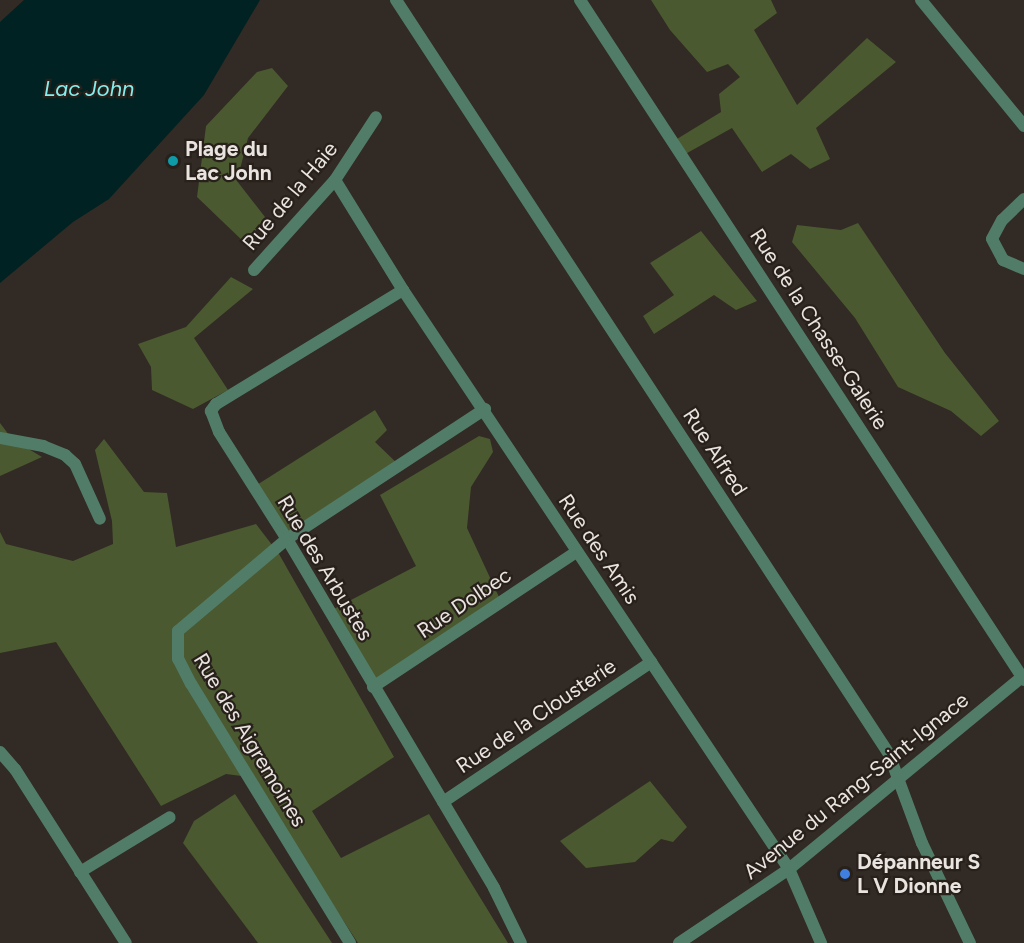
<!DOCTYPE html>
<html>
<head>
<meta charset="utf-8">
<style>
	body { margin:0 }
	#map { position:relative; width:1024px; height:943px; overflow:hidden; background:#322a24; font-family:Figtree,sans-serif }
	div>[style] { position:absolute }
	.green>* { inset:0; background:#4a5930 }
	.water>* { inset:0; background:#022 }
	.street>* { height:12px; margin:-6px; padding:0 6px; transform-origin:6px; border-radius:6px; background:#517d68 }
	.dots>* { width:16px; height:16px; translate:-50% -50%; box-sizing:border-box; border:3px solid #28201a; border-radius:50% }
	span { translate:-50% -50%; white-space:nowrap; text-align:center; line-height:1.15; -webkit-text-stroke:4.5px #28201a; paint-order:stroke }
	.poi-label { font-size:21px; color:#e9e4e0; font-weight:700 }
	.left { translate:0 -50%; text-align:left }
	.street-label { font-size:21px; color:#e9e4e0 }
	.water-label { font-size:22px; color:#85efee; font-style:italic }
</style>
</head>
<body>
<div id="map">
	<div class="green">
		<i style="clip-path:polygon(651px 0,771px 0,777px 13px,754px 30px,797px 105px,867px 38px,896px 62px,816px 128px,830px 159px,810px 169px,791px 154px,762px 172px,732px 128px,680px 157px,672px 142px,721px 112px,719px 94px,740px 77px,728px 64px,707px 72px,670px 30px)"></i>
		<i style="clip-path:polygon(272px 68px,288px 86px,248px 138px,237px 181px,265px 217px,246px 244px,197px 197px,206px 126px,257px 72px)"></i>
		<i style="clip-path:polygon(858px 223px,945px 353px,999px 421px,981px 436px,951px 411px,898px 387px,855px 318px,792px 242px,797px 225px,841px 230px)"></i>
		<i style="clip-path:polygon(701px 231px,757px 301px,736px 310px,714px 295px,654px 334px,643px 316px,674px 295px,650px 263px)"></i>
		<i style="clip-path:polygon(231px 277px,253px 289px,194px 338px,228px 390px,193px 409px,152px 390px,151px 367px,138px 344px,186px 327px)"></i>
		<i style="clip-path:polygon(375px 410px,387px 430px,375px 442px,400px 466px,290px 540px,252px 488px)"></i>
		<i style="clip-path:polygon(0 423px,12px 439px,42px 457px,0 476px)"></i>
		<i style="clip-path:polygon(479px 436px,490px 439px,493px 452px,471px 487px,467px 528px,499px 597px,376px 689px,328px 612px,416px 566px,380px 495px)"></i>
		<i style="clip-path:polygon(104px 439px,144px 492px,167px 493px,176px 547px,256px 524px,279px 554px,394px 757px,312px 811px,341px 858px,429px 814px,508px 943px,358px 943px,249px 777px,226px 774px,161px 806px,56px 642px,0 653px,0 532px,6px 544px,73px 561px,113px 544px,112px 521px,95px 450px)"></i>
		<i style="clip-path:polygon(650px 781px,687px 827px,673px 842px,661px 839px,635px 862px,586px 868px,560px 841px)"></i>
		<i style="clip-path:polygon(235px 794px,332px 943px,258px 943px,183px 843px,194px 821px)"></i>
	</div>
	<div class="water">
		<i style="clip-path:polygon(24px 0,260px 0,204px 95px,109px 199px,73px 222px,0 283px,0 22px)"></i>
	</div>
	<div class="street">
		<i style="left:396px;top:0;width:901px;rotate:56.82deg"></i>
		<i style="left:889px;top:754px;width:95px;rotate:69.7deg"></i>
		<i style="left:922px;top:843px;width:111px;rotate:64.4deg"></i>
		<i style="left:580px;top:0;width:812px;rotate:56.86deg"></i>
		<i style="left:921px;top:0;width:163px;rotate:50.7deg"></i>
		<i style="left:335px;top:180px;width:129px;rotate:58.3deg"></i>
		<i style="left:403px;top:290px;width:696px;rotate:56.31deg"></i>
		<i style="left:789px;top:869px;width:81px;rotate:66.6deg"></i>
		<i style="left:1024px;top:199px;width:30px;rotate:136deg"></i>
		<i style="left:1002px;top:220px;width:21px;rotate:118deg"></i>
		<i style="left:992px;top:239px;width:24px;rotate:62deg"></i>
		<i style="left:1003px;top:260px;width:23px;rotate:23deg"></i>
		<i style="left:254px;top:270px;width:121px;rotate:-48deg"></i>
		<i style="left:335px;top:180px;width:75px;rotate:-56.9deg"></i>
		<i style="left:403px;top:290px;width:219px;rotate:148.6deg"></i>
		<i style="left:216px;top:404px;width:9px;rotate:126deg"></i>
		<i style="left:211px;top:411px;width:22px;rotate:69deg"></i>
		<i style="left:219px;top:432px;width:127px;rotate:57.6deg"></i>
		<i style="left:287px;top:539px;width:406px;rotate:59.3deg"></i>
		<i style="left:494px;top:888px;width:61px;rotate:63.9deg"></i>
		<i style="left:0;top:438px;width:44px;rotate:10.5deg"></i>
		<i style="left:43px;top:446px;width:24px;rotate:22deg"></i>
		<i style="left:65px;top:455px;width:13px;rotate:42deg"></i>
		<i style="left:75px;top:464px;width:60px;rotate:65.6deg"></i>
		<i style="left:373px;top:687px;width:244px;rotate:-33.6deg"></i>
		<i style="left:0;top:752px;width:23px;rotate:49deg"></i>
		<i style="left:15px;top:769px;width:206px;rotate:57.5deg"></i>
		<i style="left:443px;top:802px;width:251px;rotate:-33.9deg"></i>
		<i style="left:80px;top:872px;width:105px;rotate:-31.4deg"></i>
		<i style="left:350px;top:943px;width:304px;rotate:-121.5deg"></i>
		<i style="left:191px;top:684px;width:28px;rotate:-117deg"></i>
		<i style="left:178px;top:659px;width:28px;rotate:-90deg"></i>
		<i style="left:178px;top:631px;width:143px;rotate:-40.2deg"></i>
		<i style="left:287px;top:539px;width:237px;rotate:-33.3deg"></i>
		<i style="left:679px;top:943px;width:133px;rotate:-33.9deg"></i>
		<i style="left:789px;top:869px;width:305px;rotate:-39.5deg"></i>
	</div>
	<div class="dots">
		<i style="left:173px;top:161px;background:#0f9aa8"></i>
		<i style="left:845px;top:874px;background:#3f7fe0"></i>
	</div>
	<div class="poi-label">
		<span class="left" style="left:185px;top:161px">Plage du<br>Lac John</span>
		<span class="left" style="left:857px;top:874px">Dépanneur S<br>L V Dionne</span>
	</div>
	<div class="street-label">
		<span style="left:290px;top:196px;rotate:-50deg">Rue de la Haie</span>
		<span style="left:819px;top:329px;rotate:57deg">Rue de la Chasse-Galerie</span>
		<span style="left:715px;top:452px;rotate:57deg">Rue Alfred</span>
		<span style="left:599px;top:549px;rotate:56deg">Rue des Amis</span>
		<span style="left:325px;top:568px;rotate:59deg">Rue des Arbustes</span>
		<span style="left:464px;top:603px;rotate:-34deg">Rue Dolbec</span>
		<span style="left:536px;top:716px;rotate:-34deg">Rue de la Clousterie</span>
		<span style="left:250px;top:740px;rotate:59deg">Rue des Aigremoines</span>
		<span style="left:856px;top:786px;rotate:-39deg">Avenue du Rang-Saint-Ignace</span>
	</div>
	<div class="water-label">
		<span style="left:89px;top:89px">Lac John</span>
	</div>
</div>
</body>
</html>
